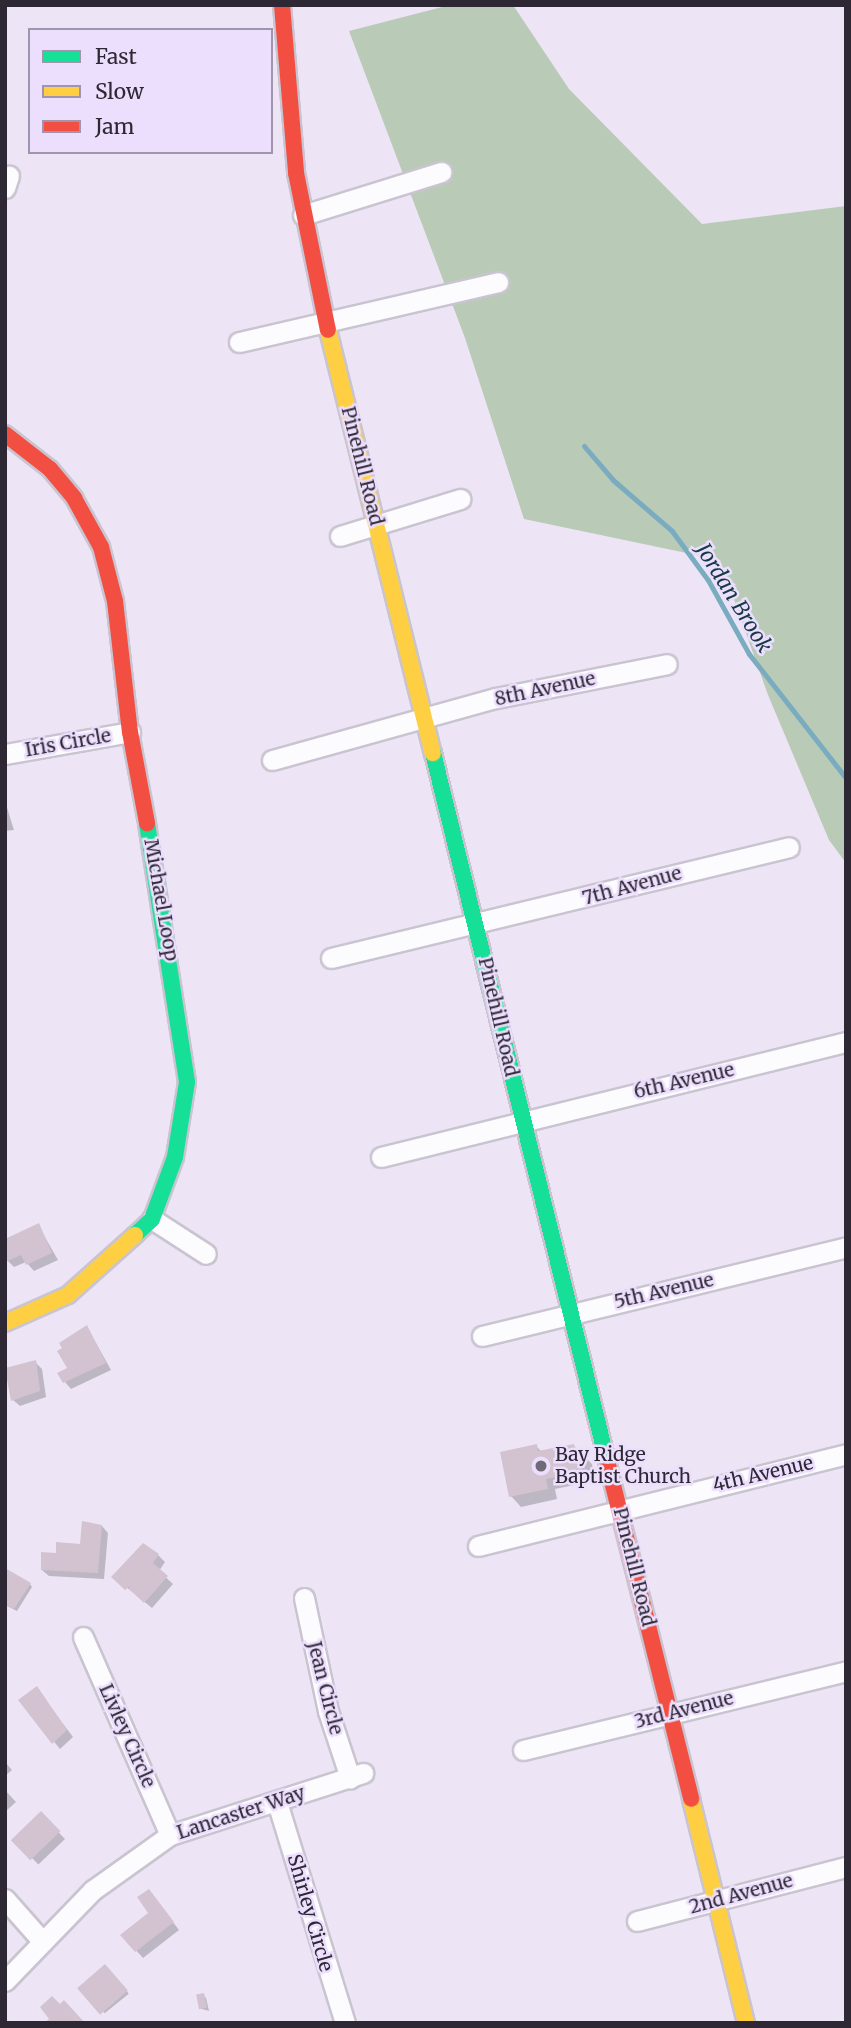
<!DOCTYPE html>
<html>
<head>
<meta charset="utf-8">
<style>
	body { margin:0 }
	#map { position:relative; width:851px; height:2028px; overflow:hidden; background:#ede5f6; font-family:Merriweather,serif }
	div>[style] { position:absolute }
	.forest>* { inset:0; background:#b9cab7 }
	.shadow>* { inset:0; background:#0003; transform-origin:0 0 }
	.stream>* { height:5px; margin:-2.5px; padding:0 2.5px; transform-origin:2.5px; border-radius:2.5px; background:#7aacc0 }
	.building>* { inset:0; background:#d3c3d0; transform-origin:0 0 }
	.roads { filter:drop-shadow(2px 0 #c9c4d0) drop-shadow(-2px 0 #c9c4d0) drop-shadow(0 2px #c9c4d0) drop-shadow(0 -2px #c9c4d0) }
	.street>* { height:19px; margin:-9.5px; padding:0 9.5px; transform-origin:9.5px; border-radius:9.5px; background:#fcfbfe }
	.fast>* { height:16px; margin:-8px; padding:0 8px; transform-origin:8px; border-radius:8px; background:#16e098 }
	.slow>* { height:16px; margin:-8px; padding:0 8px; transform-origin:8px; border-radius:8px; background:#ffcf43 }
	.jam>* { height:16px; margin:-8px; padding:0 8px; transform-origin:8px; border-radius:8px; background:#f24e42 }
	.dots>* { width:19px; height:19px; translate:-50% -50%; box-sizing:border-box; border:4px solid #ecdefd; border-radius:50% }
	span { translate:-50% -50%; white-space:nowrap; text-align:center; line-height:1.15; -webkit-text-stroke:5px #ecdefd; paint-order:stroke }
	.street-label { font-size:19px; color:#2d2833 }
	.poi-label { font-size:19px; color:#2d2833 }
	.left { translate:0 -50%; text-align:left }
	.water-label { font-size:21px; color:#163a44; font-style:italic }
	.frame { position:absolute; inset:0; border:7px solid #2d2833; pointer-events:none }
	.legend { position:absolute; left:28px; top:28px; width:245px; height:126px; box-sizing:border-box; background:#ecdefd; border:2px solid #a095ac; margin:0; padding:9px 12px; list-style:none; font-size:21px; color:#2d2833 }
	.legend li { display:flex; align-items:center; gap:14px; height:35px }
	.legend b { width:35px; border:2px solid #a095ac }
</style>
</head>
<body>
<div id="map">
	<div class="forest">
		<i style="clip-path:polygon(450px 5px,513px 5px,569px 89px,702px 224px,846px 206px,846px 863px,829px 840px,768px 695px,720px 560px,524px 519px,465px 338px,349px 31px)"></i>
	</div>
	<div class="shadow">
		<i style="clip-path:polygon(5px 801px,14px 830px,5px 831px)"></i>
		<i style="clip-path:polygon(38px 1225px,58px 1260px,34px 1271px,26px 1262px,14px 1267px,7px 1260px)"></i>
		<i style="clip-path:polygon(87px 1327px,111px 1370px,71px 1389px,65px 1382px)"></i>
		<i style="clip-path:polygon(35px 1362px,42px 1369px,46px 1397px,20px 1406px,13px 1400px,5px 1369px)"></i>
		<i style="clip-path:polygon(536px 1446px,542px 1452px,574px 1446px,592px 1464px,593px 1470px,587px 1471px,589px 1482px,555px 1489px,557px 1499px,521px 1507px,511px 1496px)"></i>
		<i style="clip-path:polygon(102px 1526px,108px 1533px,104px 1579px,49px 1576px,42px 1570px,58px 1554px,81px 1546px)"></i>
		<i style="clip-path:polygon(158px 1555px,165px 1562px,159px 1571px,173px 1584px,152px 1608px,114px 1577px)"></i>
		<i style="clip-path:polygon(30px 1584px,32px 1587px,17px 1611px,5px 1605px)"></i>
		<i style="clip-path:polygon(36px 1688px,73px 1737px,60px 1749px,20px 1700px)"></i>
		<i style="clip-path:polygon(5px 1762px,12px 1770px,5px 1776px)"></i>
		<i style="clip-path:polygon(5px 1790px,16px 1802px,6px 1811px,5px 1810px)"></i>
		<i style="left:40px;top:1813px;width:36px;height:37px;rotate:46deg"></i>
		<i style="clip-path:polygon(149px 1891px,179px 1930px,143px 1958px,122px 1935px,150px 1914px)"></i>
		<i style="left:125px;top:1989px;width:6px;height:31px;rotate:51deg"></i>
		<i style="clip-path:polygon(203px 1995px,206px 1998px,209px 2011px,202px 2009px)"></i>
	</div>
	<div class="stream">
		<i style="left:584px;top:446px;width:45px;rotate:49.5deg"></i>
		<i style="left:613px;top:480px;width:78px;rotate:40.8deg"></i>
		<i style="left:672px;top:531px;width:61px;rotate:53.7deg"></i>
		<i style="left:708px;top:580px;width:85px;rotate:61deg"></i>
		<i style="left:749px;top:654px;width:157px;rotate:52deg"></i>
	</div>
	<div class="building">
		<i style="clip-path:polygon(39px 1223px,52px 1253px,26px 1265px,21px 1255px,5px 1262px,5px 1239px)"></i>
		<i style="clip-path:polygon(87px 1325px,106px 1363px,63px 1383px,57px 1373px,67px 1368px,57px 1351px,62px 1348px,59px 1343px)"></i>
		<i style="clip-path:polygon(36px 1360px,40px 1391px,11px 1401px,5px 1368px)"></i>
		<i style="clip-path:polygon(537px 1444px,538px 1451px,574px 1444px,576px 1453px,582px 1452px,583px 1460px,577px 1461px,580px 1472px,546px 1479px,548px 1489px,509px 1497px,500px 1452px)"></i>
		<i style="clip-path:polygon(82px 1521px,102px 1525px,98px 1573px,41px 1570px,41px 1552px,56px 1553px,56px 1542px,80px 1544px)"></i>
		<i style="clip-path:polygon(143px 1543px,159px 1554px,153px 1563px,168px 1576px,144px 1603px,129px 1589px,130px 1586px,125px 1590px,111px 1577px)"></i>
		<i style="clip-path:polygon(5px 1568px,31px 1583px,14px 1609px,5px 1605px)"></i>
		<i style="clip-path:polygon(37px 1686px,67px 1730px,52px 1744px,18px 1700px)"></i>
		<i style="left:41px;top:1811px;width:28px;height:42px;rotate:46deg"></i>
		<i style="clip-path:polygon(149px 1889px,174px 1922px,135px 1952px,120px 1935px,148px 1913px,137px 1897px)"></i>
		<i style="left:105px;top:1964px;width:35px;height:37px;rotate:49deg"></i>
		<i style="left:204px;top:1993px;width:15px;height:8px;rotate:79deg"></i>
		<i style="clip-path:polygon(52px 1996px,60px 2004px,64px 2000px,85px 2023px,44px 2023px,49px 2019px,40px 2007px)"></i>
	</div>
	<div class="roads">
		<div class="street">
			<i style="left:5px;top:188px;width:13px;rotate:-72deg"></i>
			<i style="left:303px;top:215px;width:145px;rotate:-17.3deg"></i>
			<i style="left:239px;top:342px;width:266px;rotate:-13deg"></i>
			<i style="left:340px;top:536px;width:126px;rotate:-17.1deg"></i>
			<i style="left:5px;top:754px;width:127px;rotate:-10deg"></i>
			<i style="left:272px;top:760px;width:232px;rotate:-15.5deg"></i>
			<i style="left:496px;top:698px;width:174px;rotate:-11.2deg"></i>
			<i style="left:331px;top:958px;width:471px;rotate:-13.6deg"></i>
			<i style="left:381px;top:1157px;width:479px;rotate:-13.9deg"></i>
			<i style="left:152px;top:1219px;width:64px;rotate:32.9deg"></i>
			<i style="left:482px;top:1336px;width:375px;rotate:-13.7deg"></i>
			<i style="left:478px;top:1546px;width:379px;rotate:-14deg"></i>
			<i style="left:304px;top:1598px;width:116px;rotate:78deg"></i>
			<i style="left:328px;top:1711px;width:71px;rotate:71.8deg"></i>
			<i style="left:83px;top:1637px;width:216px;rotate:66.3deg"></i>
			<i style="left:523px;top:1750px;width:333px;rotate:-13.7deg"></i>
			<i style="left:277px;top:1802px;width:231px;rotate:72.9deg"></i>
			<i style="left:5px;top:1899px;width:57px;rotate:48.5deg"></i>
			<i style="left:637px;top:1921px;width:216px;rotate:-14.5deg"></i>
			<i style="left:5px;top:1981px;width:127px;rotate:-46deg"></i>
			<i style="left:93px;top:1890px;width:95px;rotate:-35.5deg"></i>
			<i style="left:170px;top:1835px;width:203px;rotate:-17.8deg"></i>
		</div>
		<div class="fast">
			<i style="left:433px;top:753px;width:733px;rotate:76.19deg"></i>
			<i style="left:135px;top:1235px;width:23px;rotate:-43deg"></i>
			<i style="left:152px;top:1219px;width:66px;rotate:-69.6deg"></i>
			<i style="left:175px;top:1157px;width:76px;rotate:-80.9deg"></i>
			<i style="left:187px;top:1082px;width:262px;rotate:-98.8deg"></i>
		</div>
		<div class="slow">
			<i style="left:328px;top:330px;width:436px;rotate:76.1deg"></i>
			<i style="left:5px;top:1323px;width:69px;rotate:-24deg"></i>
			<i style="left:68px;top:1295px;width:90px;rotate:-41.8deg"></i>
			<i style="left:691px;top:1799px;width:231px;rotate:76.2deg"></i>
		</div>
		<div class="jam">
			<i style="left:282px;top:5px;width:169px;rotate:85.2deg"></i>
			<i style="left:296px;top:173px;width:160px;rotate:78.5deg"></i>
			<i style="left:5px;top:434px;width:57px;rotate:37.9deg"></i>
			<i style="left:50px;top:469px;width:38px;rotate:50deg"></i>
			<i style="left:74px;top:498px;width:56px;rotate:61.1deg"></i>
			<i style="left:101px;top:547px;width:56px;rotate:75.5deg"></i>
			<i style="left:115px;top:601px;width:132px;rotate:83.5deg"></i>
			<i style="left:130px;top:732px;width:93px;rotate:79.4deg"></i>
			<i style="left:608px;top:1465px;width:344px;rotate:76deg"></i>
		</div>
	</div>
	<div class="dots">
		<i style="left:541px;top:1466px;background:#706a77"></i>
	</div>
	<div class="street-label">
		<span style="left:362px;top:466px;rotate:76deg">Pinehill Road</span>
		<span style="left:545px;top:689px;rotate:-12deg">8th Avenue</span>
		<span style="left:68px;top:743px;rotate:-10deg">Iris Circle</span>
		<span style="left:632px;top:886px;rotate:-15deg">7th Avenue</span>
		<span style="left:161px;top:900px;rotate:80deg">Michael Loop</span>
		<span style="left:498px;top:1017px;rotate:77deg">Pinehill Road</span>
		<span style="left:684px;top:1081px;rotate:-13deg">6th Avenue</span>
		<span style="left:664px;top:1291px;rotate:-13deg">5th Avenue</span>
		<span style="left:763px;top:1474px;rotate:-13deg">4th Avenue</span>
		<span style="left:634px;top:1567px;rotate:76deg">Pinehill Road</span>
		<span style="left:325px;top:1688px;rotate:76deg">Jean Circle</span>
		<span style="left:684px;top:1710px;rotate:-14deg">3rd Avenue</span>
		<span style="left:127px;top:1736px;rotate:66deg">Livley Circle</span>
		<span style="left:241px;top:1813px;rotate:-18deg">Lancaster Way</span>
		<span style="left:741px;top:1894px;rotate:-15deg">2nd Avenue</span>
		<span style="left:310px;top:1913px;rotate:74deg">Shirley Circle</span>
	</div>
	<div class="poi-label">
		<span class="left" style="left:555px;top:1466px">Bay Ridge<br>Baptist Church</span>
	</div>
	<div class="water-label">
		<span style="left:734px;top:598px;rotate:58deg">Jordan Brook</span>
	</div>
	<div class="frame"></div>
	<ul class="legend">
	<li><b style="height:9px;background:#16e098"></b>Fast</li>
	<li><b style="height:9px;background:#ffcf43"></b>Slow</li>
	<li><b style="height:9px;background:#f24e42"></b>Jam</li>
	</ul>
</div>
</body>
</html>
